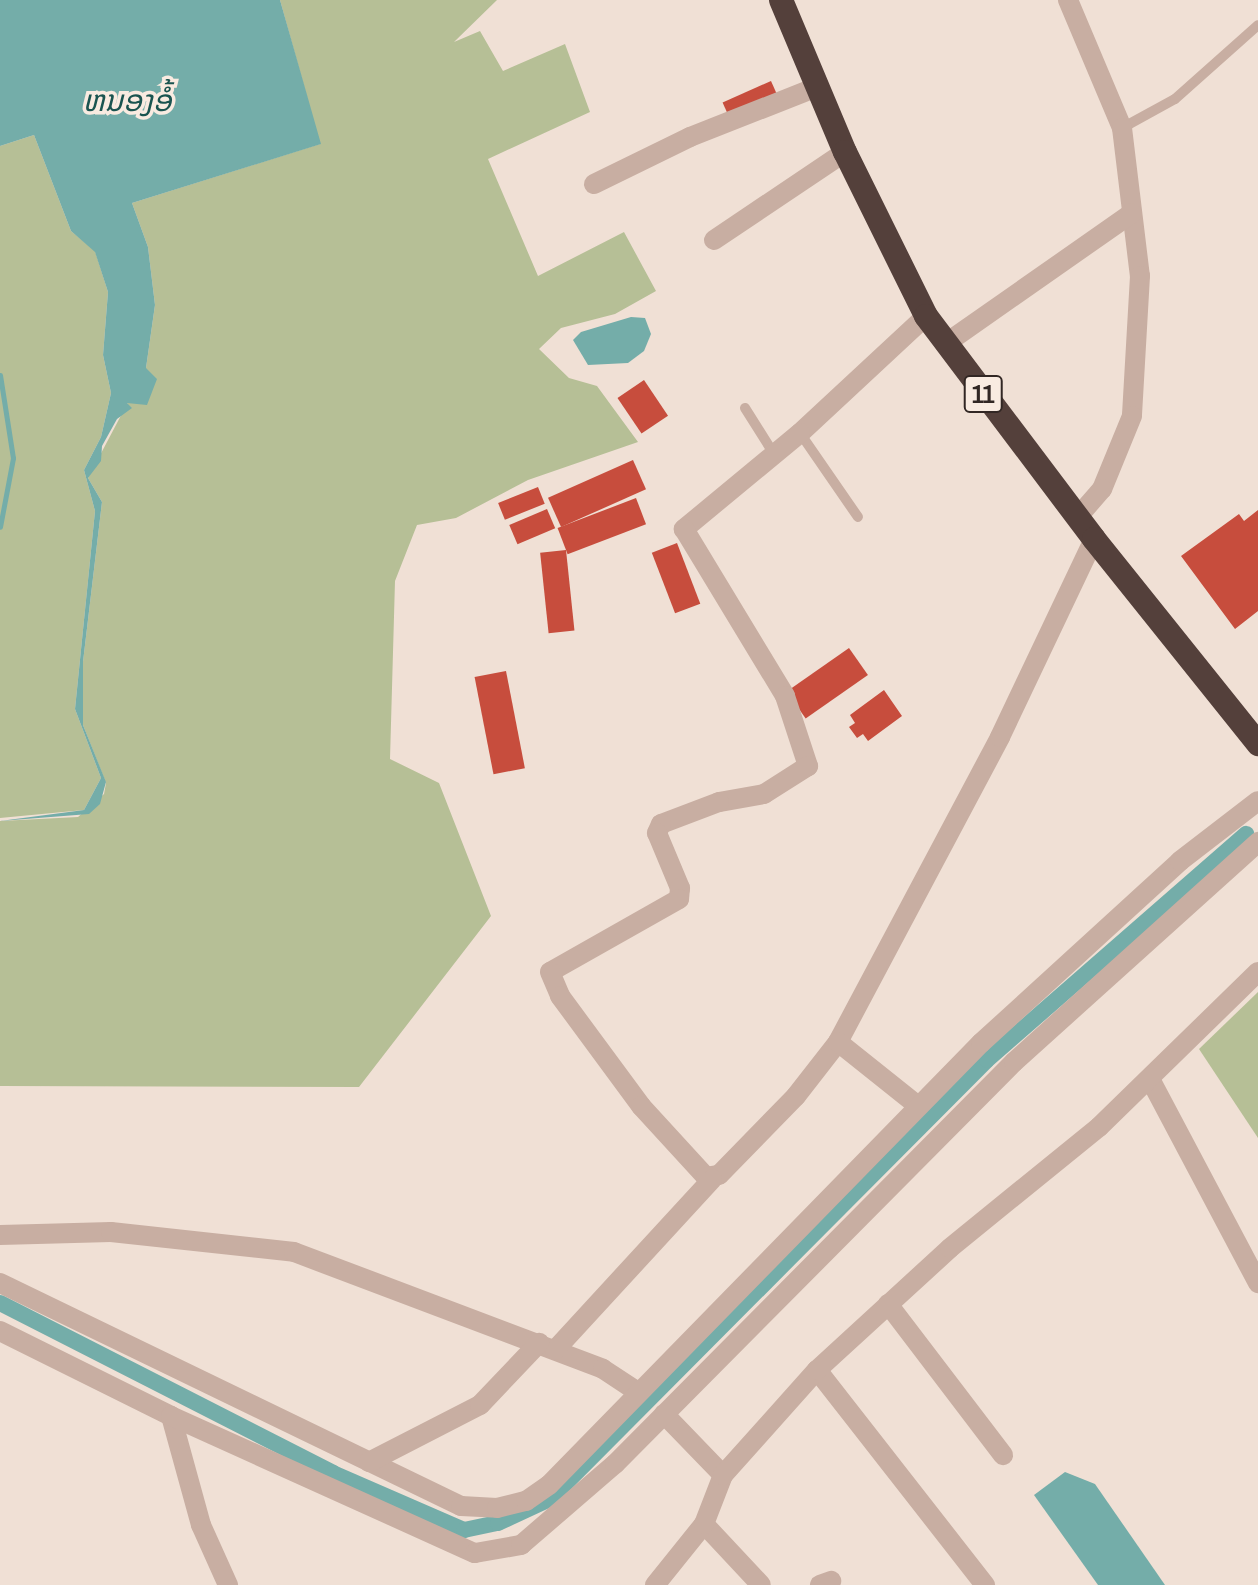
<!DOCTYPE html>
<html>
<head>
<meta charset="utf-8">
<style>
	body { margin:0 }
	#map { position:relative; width:1258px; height:1585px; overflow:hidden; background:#f0e0d5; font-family:"Archivo Narrow","Noto Sans Lao",sans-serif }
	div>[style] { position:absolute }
	.green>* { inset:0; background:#b6bf96 }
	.water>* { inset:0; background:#74ada9 }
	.stream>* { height:5px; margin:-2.5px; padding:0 2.5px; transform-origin:2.5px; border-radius:2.5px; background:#74ada9 }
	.canal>* { height:16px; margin:-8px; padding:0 8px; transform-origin:8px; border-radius:8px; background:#74ada9 }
	.building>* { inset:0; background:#c74d3d; transform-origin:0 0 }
	.lane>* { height:10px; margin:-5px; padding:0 5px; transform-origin:5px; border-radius:5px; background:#c8aea2 }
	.street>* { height:20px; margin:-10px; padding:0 10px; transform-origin:10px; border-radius:10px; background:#c8aea2 }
	.highway>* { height:24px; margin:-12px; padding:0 12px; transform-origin:12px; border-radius:12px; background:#54403b }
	span { translate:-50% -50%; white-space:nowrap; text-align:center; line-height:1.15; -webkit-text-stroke:7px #f9ebe1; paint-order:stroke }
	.shield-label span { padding:2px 6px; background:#f9ebe1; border:2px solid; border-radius:6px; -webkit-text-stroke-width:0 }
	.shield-label { font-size:26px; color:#322724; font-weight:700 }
	.water-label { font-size:30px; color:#1a5450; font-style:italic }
</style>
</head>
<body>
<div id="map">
	<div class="green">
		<i style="clip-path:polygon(280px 0,497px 0,454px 42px,480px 31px,503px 71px,565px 44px,590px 112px,488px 159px,538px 276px,624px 232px,656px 291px,615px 314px,561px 328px,539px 349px,569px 378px,597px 386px,638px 442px,528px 480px,456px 518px,417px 525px,395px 581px,390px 759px,439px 783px,491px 916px,359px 1087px,0 1086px,0 821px,78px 817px,104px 794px,106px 783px,83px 725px,83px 662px,102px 502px,88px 478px,146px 368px,155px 305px,148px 247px,132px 203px,320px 144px)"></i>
		<i style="clip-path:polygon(34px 135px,71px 231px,95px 251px,108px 292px,103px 355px,111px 393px,101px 437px,84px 470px,95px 511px,75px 709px,101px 778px,84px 810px,0 818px,0 146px)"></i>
		<i style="clip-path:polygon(1258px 992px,1258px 1138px,1199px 1049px)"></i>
	</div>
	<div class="water">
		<i style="clip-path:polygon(0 0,280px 0,321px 144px,132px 203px,148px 247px,155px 305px,146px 368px,157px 379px,147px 405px,127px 403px,132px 408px,117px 419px,102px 446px,101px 461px,88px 478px,102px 502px,83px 662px,83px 725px,106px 782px,100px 804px,89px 814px,0 821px,84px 810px,101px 778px,75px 709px,95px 511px,84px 470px,101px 437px,111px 393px,103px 355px,108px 292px,95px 252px,71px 231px,34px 135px,0 146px)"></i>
		<i style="clip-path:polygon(631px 317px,645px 318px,651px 334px,644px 351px,628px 363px,588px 365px,573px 340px,581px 332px)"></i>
		<i style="clip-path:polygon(1065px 1472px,1095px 1484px,1165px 1585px,1098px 1585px,1034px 1495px)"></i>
	</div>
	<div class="stream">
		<i style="left:0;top:375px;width:84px;rotate:81.1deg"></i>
		<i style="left:13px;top:458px;width:70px;rotate:100.7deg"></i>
	</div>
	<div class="canal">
		<i style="left:0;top:1303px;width:374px;rotate:27deg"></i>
		<i style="left:333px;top:1473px;width:143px;rotate:23.5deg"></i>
		<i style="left:464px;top:1530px;width:35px;rotate:-12deg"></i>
		<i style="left:498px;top:1523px;width:57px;rotate:-24.8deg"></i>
		<i style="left:550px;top:1499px;width:619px;rotate:-45.13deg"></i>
		<i style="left:987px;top:1060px;width:344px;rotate:-41.1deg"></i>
	</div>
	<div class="building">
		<i style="left:771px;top:81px;width:17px;height:53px;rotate:66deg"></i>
		<i style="left:644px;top:380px;width:43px;height:32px;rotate:56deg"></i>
		<i style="left:633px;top:460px;width:32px;height:93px;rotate:66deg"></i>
		<i style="left:538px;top:487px;width:18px;height:43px;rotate:68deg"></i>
		<i style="left:636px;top:498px;width:28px;height:84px;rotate:69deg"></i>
		<i style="left:547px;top:509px;width:21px;height:41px;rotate:67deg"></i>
		<i style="clip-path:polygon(1258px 510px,1258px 611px,1235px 629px,1181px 556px,1239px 514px,1244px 521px)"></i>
		<i style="left:677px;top:543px;width:65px;height:27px;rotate:69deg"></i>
		<i style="left:566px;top:550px;width:81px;height:26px;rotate:84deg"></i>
		<i style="left:849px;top:648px;width:33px;height:76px;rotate:55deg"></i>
		<i style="left:506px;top:671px;width:99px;height:32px;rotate:79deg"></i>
		<i style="clip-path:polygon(884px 690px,902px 716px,868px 741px,863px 734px,857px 738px,849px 727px,855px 723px,850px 715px)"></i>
	</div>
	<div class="lane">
		<i style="left:1122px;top:128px;width:60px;rotate:-28.7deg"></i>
		<i style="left:1175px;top:99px;width:111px;rotate:-41.7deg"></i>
		<i style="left:745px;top:408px;width:54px;rotate:57.8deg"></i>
		<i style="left:800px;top:433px;width:102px;rotate:55.4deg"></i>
	</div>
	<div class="street">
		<i style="left:1068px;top:0;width:139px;rotate:67.1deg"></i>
		<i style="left:1122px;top:128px;width:149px;rotate:83.1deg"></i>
		<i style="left:1140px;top:276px;width:140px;rotate:93.3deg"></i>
		<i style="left:1132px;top:416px;width:79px;rotate:112.3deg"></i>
		<i style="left:1102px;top:489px;width:38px;rotate:131deg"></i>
		<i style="left:594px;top:184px;width:107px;rotate:-26.1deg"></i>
		<i style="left:690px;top:137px;width:136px;rotate:-21.5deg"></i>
		<i style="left:714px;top:240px;width:158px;rotate:-33.9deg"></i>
		<i style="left:926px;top:316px;width:172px;rotate:137.1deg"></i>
		<i style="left:800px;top:433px;width:151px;rotate:140.4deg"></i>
		<i style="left:684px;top:529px;width:195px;rotate:58.8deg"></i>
		<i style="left:785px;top:696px;width:74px;rotate:71.8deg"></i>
		<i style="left:808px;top:766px;width:52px;rotate:147.5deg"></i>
		<i style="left:764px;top:794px;width:46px;rotate:169.9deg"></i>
		<i style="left:719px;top:802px;width:62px;rotate:159.2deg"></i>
		<i style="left:661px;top:824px;width:10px;rotate:114deg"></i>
		<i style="left:657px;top:833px;width:60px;rotate:67.3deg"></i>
		<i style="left:680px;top:888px;width:11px;rotate:95deg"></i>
		<i style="left:679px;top:899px;width:148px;rotate:150.5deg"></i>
		<i style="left:550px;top:972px;width:26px;rotate:67deg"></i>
		<i style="left:560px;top:996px;width:137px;rotate:53.6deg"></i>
		<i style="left:641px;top:1106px;width:96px;rotate:47.5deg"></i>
		<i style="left:706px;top:1177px;width:13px;rotate:-9deg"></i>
		<i style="left:719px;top:1175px;width:110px;rotate:-45.7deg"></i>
		<i style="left:796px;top:1096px;width:68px;rotate:-52.1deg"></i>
		<i style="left:838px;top:1042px;width:345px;rotate:-62deg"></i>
		<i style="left:1000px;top:737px;width:219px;rotate:-64.6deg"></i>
		<i style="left:945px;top:344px;width:228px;rotate:-35deg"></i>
		<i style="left:838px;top:1042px;width:101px;rotate:38.6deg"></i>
		<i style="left:1150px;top:1079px;width:231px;rotate:62.1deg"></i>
		<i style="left:0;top:1235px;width:111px;rotate:-1.5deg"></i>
		<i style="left:111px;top:1232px;width:184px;rotate:6.2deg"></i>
		<i style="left:294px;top:1252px;width:330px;rotate:20.7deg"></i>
		<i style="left:603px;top:1369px;width:42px;rotate:33.3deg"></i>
		<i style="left:0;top:1283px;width:512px;rotate:25.81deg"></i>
		<i style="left:461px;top:1506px;width:36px;rotate:3deg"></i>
		<i style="left:497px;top:1508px;width:30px;rotate:-14deg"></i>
		<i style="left:526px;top:1501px;width:28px;rotate:-35deg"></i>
		<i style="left:549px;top:1485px;width:618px;rotate:-45.66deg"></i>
		<i style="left:981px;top:1043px;width:270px;rotate:-42.4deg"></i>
		<i style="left:1180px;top:861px;width:98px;rotate:-37.6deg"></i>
		<i style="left:888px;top:1304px;width:190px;rotate:52.7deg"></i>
		<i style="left:0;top:1331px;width:191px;rotate:26.4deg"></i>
		<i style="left:171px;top:1416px;width:113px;rotate:74.6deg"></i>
		<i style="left:201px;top:1525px;width:66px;rotate:65.8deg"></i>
		<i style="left:555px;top:1350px;width:232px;rotate:-47.4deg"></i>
		<i style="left:817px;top:1370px;width:273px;rotate:52deg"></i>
		<i style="left:664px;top:1414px;width:85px;rotate:46deg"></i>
		<i style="left:171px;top:1416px;width:333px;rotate:24.3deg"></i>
		<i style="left:475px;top:1553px;width:47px;rotate:-9.9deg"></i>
		<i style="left:521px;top:1545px;width:124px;rotate:-40.8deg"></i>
		<i style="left:615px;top:1464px;width:566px;rotate:-45.21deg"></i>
		<i style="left:1014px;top:1062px;width:329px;rotate:-42deg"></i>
		<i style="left:369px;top:1462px;width:125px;rotate:-27.2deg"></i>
		<i style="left:480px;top:1405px;width:86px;rotate:-46.4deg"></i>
		<i style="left:704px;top:1524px;width:83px;rotate:46.9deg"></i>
		<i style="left:655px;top:1585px;width:78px;rotate:-51.2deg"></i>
		<i style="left:704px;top:1524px;width:53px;rotate:-68.8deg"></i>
		<i style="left:723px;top:1475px;width:141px;rotate:-48.2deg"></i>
		<i style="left:817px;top:1370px;width:180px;rotate:-42.5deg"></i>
		<i style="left:950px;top:1248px;width:192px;rotate:-39.1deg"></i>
		<i style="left:1099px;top:1127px;width:222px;rotate:-44.3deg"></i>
		<i style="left:820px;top:1585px;width:12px;rotate:-20deg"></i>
	</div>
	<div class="highway">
		<i style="left:781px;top:0;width:165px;rotate:67.2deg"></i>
		<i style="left:845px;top:152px;width:183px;rotate:63.7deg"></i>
		<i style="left:926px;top:316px;width:279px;rotate:53deg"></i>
		<i style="left:1094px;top:539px;width:263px;rotate:51.3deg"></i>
	</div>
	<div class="shield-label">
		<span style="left:983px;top:394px">11</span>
	</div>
	<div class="water-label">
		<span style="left:127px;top:100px">ຫນອງອໍ້</span>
	</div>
</div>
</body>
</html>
